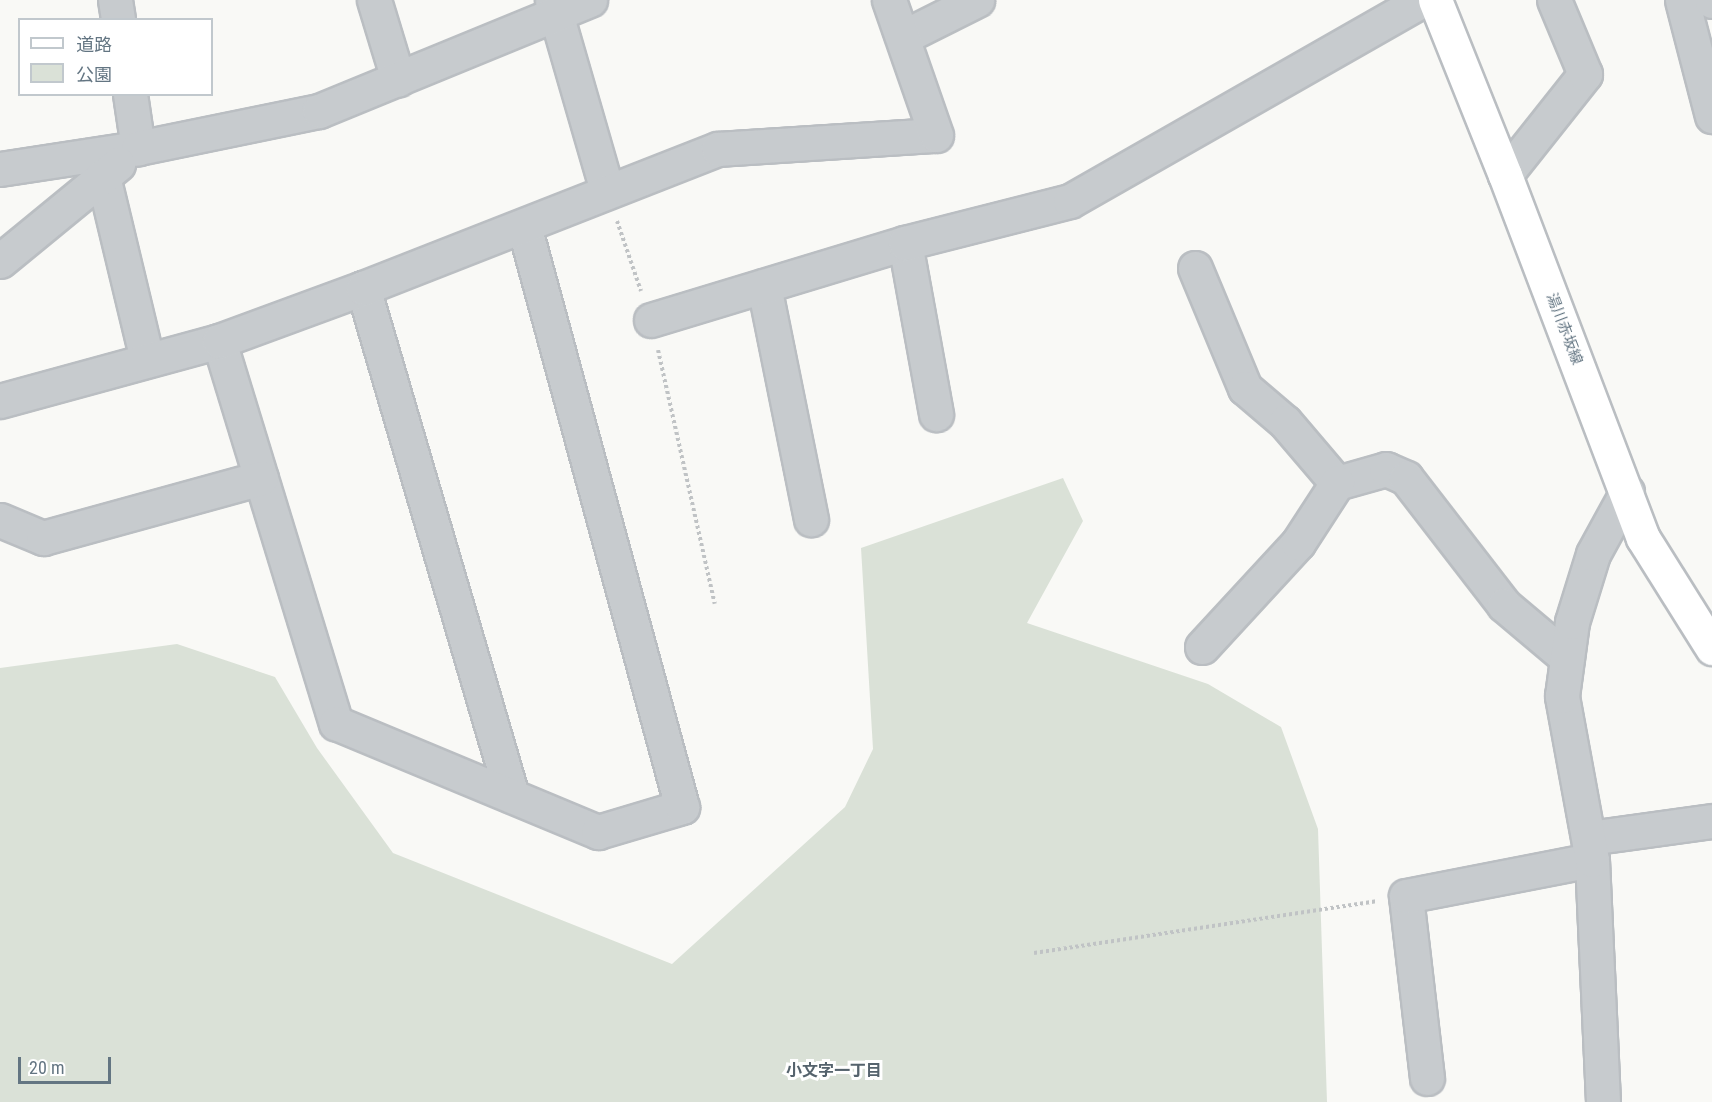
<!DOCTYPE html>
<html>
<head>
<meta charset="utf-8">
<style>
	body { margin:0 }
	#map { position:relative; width:1712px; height:1102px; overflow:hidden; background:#f9f9f6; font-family:"Roboto Condensed","Noto Sans JP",sans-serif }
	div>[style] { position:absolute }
	.green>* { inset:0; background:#dae1d7 }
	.path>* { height:4px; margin-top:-2px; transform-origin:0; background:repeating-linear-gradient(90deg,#c0c3c5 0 3px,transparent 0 6px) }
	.roads { filter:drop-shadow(2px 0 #babec2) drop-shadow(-2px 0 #babec2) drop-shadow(0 2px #babec2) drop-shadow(0 -2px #babec2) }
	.minor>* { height:33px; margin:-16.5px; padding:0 16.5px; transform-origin:16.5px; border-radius:16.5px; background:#c7cbce }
	.major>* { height:33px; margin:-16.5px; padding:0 16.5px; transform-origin:16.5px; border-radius:16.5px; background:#fff }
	span { translate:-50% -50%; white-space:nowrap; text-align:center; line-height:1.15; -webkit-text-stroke:6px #fff; paint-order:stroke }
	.street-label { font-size:15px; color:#637582 }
	.neighbourhood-label { font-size:16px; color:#55636d; font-weight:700 }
	.legend { position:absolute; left:18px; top:18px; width:195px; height:78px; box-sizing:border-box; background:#fff; border:2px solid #c1c8cd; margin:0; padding:8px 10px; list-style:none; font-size:18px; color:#637582 }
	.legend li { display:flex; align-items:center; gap:12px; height:30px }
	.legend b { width:30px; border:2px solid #c1c8cd }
	.scale { position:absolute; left:18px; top:1057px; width:93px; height:27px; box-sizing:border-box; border:3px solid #637582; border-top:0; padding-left:8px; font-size:18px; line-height:21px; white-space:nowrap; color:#637582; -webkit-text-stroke:4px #fff; paint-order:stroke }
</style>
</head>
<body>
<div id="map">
	<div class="green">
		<i style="clip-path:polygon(1063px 478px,1083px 521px,1027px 623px,1208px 684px,1281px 727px,1318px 829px,1327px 1102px,0 1102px,0 668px,177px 644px,275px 677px,317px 748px,393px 853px,672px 964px,845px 807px,873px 749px,861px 548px)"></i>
	</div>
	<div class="path">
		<i style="left:617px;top:221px;width:74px;rotate:71.1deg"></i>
		<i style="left:658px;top:350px;width:260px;rotate:77.4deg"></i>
		<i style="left:1034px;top:953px;width:346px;rotate:-8.6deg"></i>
	</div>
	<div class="roads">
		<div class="minor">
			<i style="left:115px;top:0;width:20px;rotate:81deg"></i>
			<i style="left:374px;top:0;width:83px;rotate:73.1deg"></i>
			<i style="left:552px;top:0;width:199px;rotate:73.9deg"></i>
			<i style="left:1682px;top:0;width:120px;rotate:75.5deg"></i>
			<i style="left:1712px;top:0;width:1px;rotate:90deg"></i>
			<i style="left:903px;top:37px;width:83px;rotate:-26.6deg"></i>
			<i style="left:130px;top:94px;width:55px;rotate:81.6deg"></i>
			<i style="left:0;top:169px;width:140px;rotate:-8.7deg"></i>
			<i style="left:138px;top:148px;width:185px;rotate:-11.6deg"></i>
			<i style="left:319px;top:111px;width:293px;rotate:-22.3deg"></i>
			<i style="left:1505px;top:175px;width:129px;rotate:-51.6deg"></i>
			<i style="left:1585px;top:74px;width:80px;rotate:-112.7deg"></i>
			<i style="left:103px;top:176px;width:188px;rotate:76.5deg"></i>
			<i style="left:905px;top:243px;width:174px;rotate:79.7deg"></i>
			<i style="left:0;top:261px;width:153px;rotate:-39.4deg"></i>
			<i style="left:1195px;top:268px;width:130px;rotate:67.4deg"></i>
			<i style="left:1245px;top:388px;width:52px;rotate:40.4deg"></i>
			<i style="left:1285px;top:422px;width:80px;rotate:49.6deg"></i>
			<i style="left:1337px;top:483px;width:51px;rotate:-15.9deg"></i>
			<i style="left:1386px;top:469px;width:22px;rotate:24deg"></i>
			<i style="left:1406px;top:478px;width:160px;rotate:52.3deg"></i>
			<i style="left:1504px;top:605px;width:82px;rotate:40.1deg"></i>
			<i style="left:764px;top:286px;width:238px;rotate:78.6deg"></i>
			<i style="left:363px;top:288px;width:529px;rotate:73.65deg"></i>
			<i style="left:651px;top:320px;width:265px;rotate:-16.9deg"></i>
			<i style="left:905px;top:243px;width:170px;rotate:-14.3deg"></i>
			<i style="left:1070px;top:201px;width:405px;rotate:-29.7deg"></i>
			<i style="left:219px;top:341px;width:400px;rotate:73deg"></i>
			<i style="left:336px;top:723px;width:284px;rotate:22.6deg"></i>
			<i style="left:598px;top:832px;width:88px;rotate:-16.6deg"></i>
			<i style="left:682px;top:807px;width:602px;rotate:-105.21deg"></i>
			<i style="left:0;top:401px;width:227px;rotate:-15.3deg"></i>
			<i style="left:219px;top:341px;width:153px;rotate:-20.2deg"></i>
			<i style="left:363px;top:288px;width:381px;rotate:-21.4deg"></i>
			<i style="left:718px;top:149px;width:218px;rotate:-3.7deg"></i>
			<i style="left:936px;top:135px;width:143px;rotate:-109.2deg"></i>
			<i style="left:0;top:520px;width:47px;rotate:22.7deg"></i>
			<i style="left:43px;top:538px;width:226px;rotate:-15.4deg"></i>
			<i style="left:1202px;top:647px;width:142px;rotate:-47.3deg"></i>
			<i style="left:1298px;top:543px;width:72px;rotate:-57deg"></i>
			<i style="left:1589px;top:838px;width:124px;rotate:-7.9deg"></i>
			<i style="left:1427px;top:1078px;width:183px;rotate:-96.6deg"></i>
			<i style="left:1406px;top:896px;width:189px;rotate:-11deg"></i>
			<i style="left:1603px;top:1102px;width:242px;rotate:-92.6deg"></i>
			<i style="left:1592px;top:860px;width:167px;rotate:-100.4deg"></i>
			<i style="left:1562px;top:696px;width:75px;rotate:-82.3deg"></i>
			<i style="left:1572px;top:622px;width:71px;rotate:-72.8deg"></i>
			<i style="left:1593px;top:554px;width:71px;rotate:-61.3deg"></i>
		</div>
		<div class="major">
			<i style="left:1435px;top:0;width:188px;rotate:68.2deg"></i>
			<i style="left:1505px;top:175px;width:388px;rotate:69.2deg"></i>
			<i style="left:1643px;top:538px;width:130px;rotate:57.9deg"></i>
		</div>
	</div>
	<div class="street-label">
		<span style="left:1564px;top:329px;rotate:69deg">湯川赤坂線</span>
	</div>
	<div class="neighbourhood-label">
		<span style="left:834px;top:1071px">小文字一丁目</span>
	</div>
	<ul class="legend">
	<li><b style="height:8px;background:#fff"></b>道路</li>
	<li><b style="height:16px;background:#dae1d7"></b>公園</li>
	</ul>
	<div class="scale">20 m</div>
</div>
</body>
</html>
